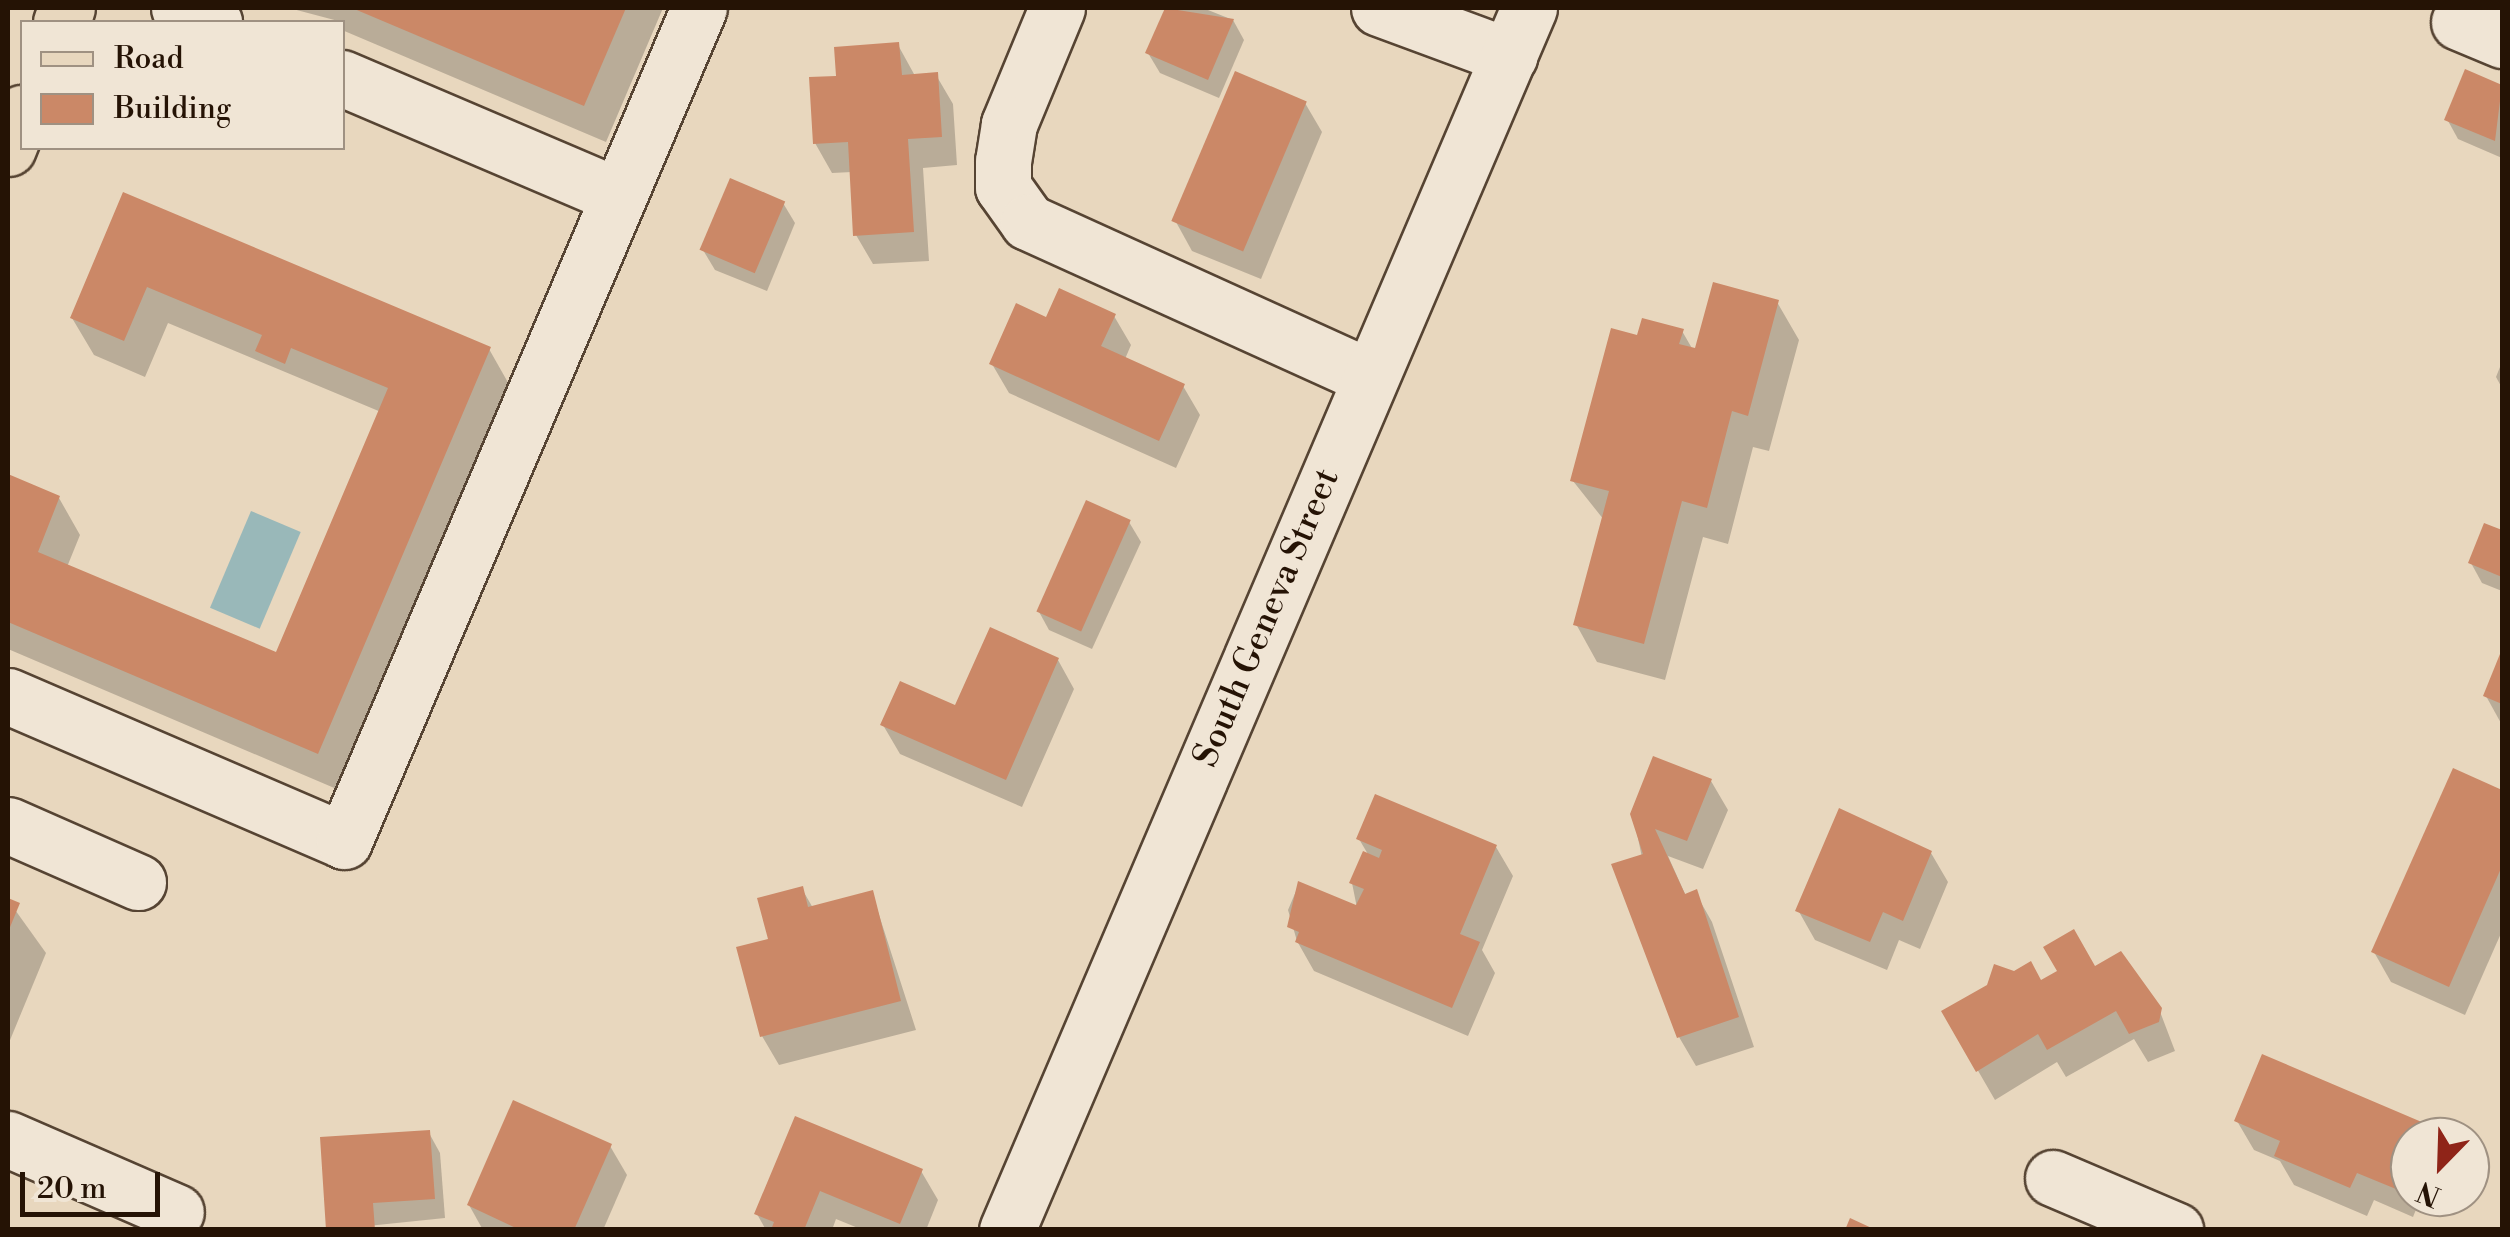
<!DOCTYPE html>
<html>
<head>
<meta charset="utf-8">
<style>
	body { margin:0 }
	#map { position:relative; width:2510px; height:1237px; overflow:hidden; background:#e8d7be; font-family:"Libre Bodoni",serif }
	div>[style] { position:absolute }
	.water>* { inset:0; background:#99b8b9; transform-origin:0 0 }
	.shadow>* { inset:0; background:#0003 }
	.building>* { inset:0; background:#cb8867; transform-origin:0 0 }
	.roads { filter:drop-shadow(2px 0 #564433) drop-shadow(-2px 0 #564433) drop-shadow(0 2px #564433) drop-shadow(0 -2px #564433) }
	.minor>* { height:55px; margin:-27.5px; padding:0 27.5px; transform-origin:27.5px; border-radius:27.5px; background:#f0e5d5 }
	.major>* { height:55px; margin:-27.5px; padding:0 27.5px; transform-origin:27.5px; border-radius:27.5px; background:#e8d7be }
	span { translate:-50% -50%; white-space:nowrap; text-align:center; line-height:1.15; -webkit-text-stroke:8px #f0e5d5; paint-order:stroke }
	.street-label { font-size:35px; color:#251305 }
	.frame { position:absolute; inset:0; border:10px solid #251305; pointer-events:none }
	.legend { position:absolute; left:20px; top:20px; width:325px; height:130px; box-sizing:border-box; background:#f0e5d5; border:2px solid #9f9182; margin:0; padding:12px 18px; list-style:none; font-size:30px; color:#251305 }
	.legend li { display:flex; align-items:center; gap:20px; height:50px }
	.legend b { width:50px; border:2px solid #9f9182 }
	.north { position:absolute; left:2390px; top:1117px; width:100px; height:100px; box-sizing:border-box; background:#f0e5d5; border:2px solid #9f9182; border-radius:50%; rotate:203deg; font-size:28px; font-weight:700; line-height:40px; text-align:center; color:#251305 }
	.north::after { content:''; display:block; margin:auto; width:35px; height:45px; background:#8f2418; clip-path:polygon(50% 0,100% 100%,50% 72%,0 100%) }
	.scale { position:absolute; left:20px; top:1172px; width:140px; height:45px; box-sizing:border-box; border:5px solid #251305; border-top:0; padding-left:12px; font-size:30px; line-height:35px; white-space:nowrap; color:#251305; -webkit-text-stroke:8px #f0e5d5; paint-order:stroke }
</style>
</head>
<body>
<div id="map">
	<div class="water">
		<i style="left:251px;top:511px;width:54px;height:105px;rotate:23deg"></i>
	</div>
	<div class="shadow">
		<i style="clip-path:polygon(289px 8px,663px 8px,606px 142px,342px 30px,342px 22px)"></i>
		<i style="clip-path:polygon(1168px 8px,1203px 8px,1233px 20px,1244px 40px,1219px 98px,1160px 73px,1148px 53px)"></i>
		<i style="clip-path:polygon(898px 45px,914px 74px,936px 75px,953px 104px,957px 165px,923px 168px,929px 261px,873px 264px,856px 235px,852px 172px,832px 173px,815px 143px,838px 79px)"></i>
		<i style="clip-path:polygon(2466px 72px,2502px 87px,2502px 158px,2458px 139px,2447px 119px)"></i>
		<i style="clip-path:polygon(1305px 103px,1322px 132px,1261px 279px,1192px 251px,1176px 222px)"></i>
		<i style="clip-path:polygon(125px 195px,489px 349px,510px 386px,339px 790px,8px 649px,8px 477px,59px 498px,80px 535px,67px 567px,278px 656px,381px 412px,168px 323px,145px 377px,94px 355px,72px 318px)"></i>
		<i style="clip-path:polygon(783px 203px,795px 223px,767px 291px,715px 270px,703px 250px)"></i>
		<i style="clip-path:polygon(1777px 302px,1799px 340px,1769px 451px,1753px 447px,1728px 544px,1703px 537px,1665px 680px,1597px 662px,1576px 624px,1604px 520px,1573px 481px,1639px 338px,1682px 331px,1693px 350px)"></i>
		<i style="clip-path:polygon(1114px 316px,1131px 345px,1125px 359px,1183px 386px,1200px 415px,1176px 468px,1009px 393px,992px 364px,1047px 320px)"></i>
		<i style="clip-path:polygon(2502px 362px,2502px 388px,2496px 377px)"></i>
		<i style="clip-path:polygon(1129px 522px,1141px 542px,1092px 649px,1049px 630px,1038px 610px)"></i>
		<i style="clip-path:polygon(2485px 526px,2502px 533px,2502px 591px,2482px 583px,2471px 563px)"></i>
		<i style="clip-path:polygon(2502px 655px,2502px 725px,2486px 696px)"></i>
		<i style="clip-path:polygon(1058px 660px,1074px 689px,1022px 807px,900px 754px,883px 725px,957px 708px)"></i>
		<i style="clip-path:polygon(2454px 771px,2502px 793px,2502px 931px,2465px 1015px,2391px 982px,2374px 952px)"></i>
		<i style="clip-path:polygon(1711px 781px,1728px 810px,1703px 869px,1668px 856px,1686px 896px,1695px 892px,1712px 922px,1754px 1047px,1696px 1066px,1679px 1037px,1633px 814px)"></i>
		<i style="clip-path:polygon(1359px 839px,1496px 847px,1513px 876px,1482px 950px,1495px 973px,1468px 1036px,1314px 971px,1297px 941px,1288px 910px,1299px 884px,1357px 908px,1352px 883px,1369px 856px)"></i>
		<i style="clip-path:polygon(1931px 853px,1948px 882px,1920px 949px,1899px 940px,1887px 970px,1815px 940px,1798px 910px)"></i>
		<i style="clip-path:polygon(802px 889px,813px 908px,872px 893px,916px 1030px,779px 1065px,762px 1036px)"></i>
		<i style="clip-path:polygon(8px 900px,46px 953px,8px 1045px)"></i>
		<i style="clip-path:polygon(2094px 969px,2159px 1009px,2175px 1051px,2148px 1062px,2134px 1039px,2066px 1077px,2057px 1062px,1995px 1100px,1944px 1012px)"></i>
		<i style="clip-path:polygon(2264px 1057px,2423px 1125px,2430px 1137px,2410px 1137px,2410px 1197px,2421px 1197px,2413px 1217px,2374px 1200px,2367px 1216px,2294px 1185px,2280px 1161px,2254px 1150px,2237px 1121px)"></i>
		<i style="clip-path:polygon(796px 1119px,921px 1171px,938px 1200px,926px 1230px,863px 1230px,836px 1219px,832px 1230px,766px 1230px,757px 1214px)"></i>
		<i style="clip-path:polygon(429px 1133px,440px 1153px,445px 1218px,329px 1230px)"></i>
		<i style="clip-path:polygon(610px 1146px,627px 1175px,603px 1230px,483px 1230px,469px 1205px)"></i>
	</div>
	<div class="building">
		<i style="clip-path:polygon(352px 8px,626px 8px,584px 106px)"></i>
		<i style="clip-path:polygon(1165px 8px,1234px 19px,1208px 80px,1145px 53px)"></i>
		<i style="clip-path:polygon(899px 42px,902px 75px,938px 72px,942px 137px,908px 139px,914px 232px,853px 236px,848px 142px,813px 144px,809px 77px,836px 76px,834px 47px)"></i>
		<i style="clip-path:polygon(2465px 69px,2502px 85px,2495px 141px,2444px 120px)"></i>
		<i style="left:1235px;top:71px;width:78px;height:163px;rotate:23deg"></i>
		<i style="left:730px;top:178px;width:60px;height:78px;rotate:23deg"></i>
		<i style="clip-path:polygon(123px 192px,491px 347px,318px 754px,8px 622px,8px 474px,60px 496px,38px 552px,276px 652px,388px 388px,291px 348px,285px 364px,255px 351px,262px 335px,147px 287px,124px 341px,70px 318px)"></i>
		<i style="clip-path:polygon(1713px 282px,1779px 300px,1748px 416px,1732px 411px,1707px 508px,1682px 501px,1644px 644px,1573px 625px,1609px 491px,1570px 481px,1611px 328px,1637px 335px,1642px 318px,1684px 329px,1679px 344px,1695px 348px)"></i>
		<i style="clip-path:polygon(1059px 288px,1116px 314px,1101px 346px,1185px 384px,1159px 441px,989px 364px,1016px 303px,1046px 317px)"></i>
		<i style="left:1086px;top:500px;width:49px;height:122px;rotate:24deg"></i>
		<i style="clip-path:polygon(2484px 523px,2502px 530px,2502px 577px,2468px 563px)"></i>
		<i style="clip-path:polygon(990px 627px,1059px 658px,1006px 780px,880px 725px,900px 681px,955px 705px)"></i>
		<i style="clip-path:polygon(2502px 649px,2502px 704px,2483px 696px)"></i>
		<i style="clip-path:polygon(1653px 756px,1712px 779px,1687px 841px,1655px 829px,1685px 894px,1697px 889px,1739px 1017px,1677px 1038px,1611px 864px,1643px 854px,1630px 814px)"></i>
		<i style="clip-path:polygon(2453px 768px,2502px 790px,2502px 866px,2449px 987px,2371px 952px)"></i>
		<i style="clip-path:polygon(1375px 794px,1497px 845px,1460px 934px,1480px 942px,1452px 1008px,1295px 942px,1299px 932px,1287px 927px,1298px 881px,1356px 905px,1364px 889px,1349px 883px,1363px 851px,1379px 858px,1382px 850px,1356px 839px)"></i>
		<i style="clip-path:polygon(1839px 808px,1932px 851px,1903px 921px,1883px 912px,1870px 942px,1795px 911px)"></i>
		<i style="clip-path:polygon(803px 886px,808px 907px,873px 890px,901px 1001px,760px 1037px,736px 947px,768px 939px,757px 898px)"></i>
		<i style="clip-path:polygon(8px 898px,20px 903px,8px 932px)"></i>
		<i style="clip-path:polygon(2074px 929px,2095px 966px,2121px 951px,2162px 1008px,2159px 1022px,2129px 1034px,2116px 1011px,2047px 1050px,2038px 1034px,1976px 1072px,1941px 1011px,1987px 985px,1994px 964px,2014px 971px,2031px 961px,2041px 980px,2057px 971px,2043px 947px)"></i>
		<i style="clip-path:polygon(2262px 1054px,2424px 1123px,2410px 1137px,2396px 1189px,2357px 1173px,2350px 1188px,2274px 1156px,2280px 1141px,2234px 1121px)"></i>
		<i style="clip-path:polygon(513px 1100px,612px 1144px,574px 1230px,520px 1230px,467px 1205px)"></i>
		<i style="clip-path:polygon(795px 1116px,923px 1169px,900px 1224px,820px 1191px,804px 1230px,771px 1230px,774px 1222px,754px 1214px)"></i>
		<i style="clip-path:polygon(430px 1130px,435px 1199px,373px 1203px,375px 1230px,326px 1230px,320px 1137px)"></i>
		<i style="clip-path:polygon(1850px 1218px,1876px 1230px,1845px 1230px)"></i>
	</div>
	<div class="roads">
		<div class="minor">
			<i style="left:179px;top:8px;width:38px;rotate:22deg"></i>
			<i style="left:1057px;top:8px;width:126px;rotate:112.5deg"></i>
			<i style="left:1009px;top:124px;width:37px;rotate:99deg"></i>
			<i style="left:1003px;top:161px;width:26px;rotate:90deg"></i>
			<i style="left:1003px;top:187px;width:43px;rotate:54.5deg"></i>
			<i style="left:1028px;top:222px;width:375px;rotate:24.4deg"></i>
			<i style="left:1379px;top:8px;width:139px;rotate:20.3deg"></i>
			<i style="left:2459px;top:22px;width:47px;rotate:22.7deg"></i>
			<i style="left:342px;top:78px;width:300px;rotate:23.1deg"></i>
			<i style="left:8px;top:696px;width:366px;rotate:23.3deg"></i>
			<i style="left:344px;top:841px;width:905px;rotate:-66.92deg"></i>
			<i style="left:8px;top:825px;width:142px;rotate:23.7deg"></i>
			<i style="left:8px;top:1139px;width:183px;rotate:23.5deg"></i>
			<i style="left:2053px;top:1178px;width:133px;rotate:23.1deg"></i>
			<i style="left:1007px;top:1230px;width:1329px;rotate:-66.87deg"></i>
		</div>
		<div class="major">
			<i style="left:61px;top:22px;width:15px;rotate:-67deg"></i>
			<i style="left:8px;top:148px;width:38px;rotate:-68deg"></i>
		</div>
	</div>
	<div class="street-label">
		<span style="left:1267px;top:618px;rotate:-67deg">South Geneva Street</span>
	</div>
	<div class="frame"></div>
	<ul class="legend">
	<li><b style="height:12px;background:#e8d7be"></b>Road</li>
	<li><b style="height:28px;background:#cb8867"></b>Building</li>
	</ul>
	<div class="north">N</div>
	<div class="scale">20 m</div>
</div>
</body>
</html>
